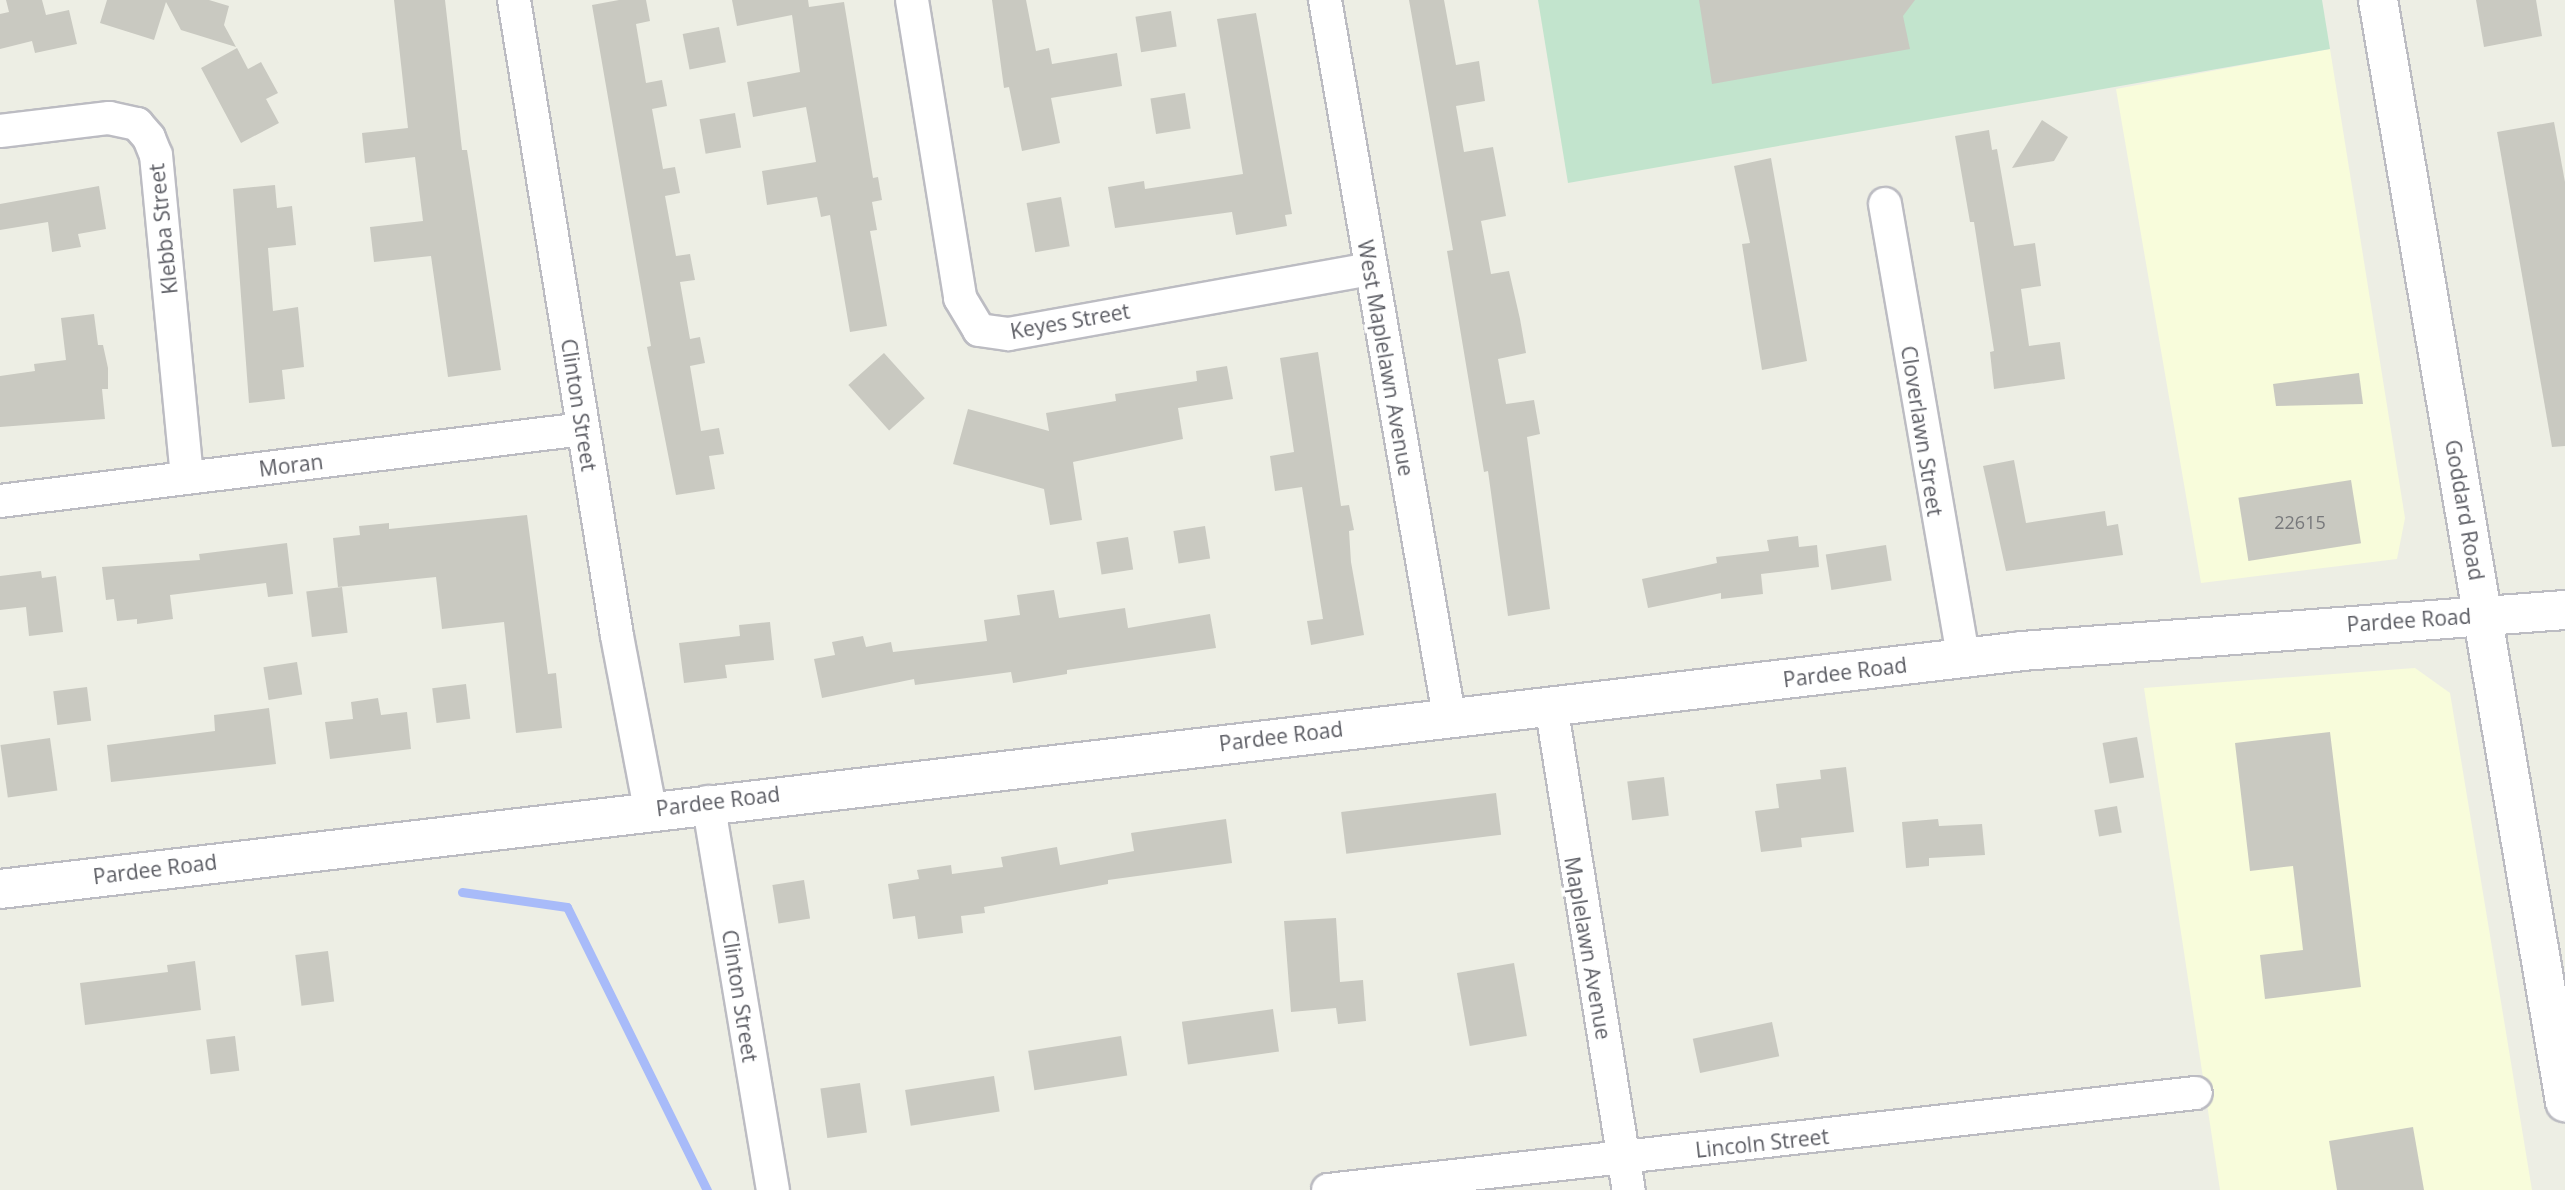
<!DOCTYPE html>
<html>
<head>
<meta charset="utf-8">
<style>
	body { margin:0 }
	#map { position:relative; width:2565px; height:1190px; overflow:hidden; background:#edeee4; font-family:"Open Sans",sans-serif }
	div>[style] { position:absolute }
	.commercial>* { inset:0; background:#f8fcdb }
	.green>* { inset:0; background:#c2e4cd }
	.stream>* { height:9px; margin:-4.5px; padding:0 4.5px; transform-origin:4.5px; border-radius:4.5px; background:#a8bbf9 }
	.building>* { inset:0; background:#c9c9c1; transform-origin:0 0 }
	.roads { filter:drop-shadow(2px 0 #bcbcc2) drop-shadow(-2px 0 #bcbcc2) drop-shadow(0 2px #bcbcc2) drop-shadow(0 -2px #bcbcc2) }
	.minor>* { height:32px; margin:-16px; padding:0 16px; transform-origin:16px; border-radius:16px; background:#fff }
	.secondary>* { height:38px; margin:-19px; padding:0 19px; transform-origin:19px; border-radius:19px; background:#fff }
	span { translate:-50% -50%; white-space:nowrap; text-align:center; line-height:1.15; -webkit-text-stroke:7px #fff; paint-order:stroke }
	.number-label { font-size:18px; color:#77787b }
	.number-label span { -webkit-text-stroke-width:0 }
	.street-label { font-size:21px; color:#5c5d64 }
</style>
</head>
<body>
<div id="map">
	<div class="commercial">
		<i style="clip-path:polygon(2330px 49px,2405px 518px,2397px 559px,2201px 583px,2116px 89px)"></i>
		<i style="clip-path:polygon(2415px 668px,2450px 693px,2532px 1190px,2220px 1190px,2144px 688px)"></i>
	</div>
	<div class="green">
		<i style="clip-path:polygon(1538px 0,2322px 0,2330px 49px,1568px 183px)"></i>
	</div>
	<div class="stream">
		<i style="left:462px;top:892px;width:106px;rotate:8.1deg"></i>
		<i style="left:567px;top:907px;width:316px;rotate:63.7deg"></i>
	</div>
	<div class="building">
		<i style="clip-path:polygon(6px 0,42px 0,46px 15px,69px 10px,77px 44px,35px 53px,32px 41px,0 49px,0 14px,9px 12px)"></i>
		<i style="clip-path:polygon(107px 0,209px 0,229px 6px,224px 25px,236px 47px,181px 30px,166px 2px,154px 40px,100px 23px)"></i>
		<i style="clip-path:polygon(394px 0,445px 0,462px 150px,467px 150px,501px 370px,448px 377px,431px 256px,374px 262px,370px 227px,423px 221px,415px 157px,365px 163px,362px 133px,408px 128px)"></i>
		<i style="clip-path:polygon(619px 0,646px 0,650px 21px,636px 24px,646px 83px,662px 80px,667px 106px,652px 109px,663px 169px,675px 167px,680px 193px,665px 196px,676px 256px,690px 254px,695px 280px,680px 282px,690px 339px,700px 337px,705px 363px,690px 366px,701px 431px,719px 428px,724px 454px,709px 456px,715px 489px,676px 495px,647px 347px,651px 346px,592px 5px)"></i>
		<i style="clip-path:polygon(732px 0,808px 0,809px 7px,844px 2px,873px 178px,878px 177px,882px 200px,872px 202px,877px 230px,870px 231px,887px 326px,850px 332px,830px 215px,821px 217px,817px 197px,767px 205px,762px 171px,816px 162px,806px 107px,753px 117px,747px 82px,800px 72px,792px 15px,737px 26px)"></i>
		<i style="clip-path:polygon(992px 0,1026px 0,1036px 51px,1049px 48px,1052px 64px,1117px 53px,1122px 86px,1051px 98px,1060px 143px,1022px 151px,1009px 87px,1004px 88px)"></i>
		<i style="clip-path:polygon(1409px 0,1444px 0,1456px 65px,1479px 61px,1485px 101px,1456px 106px,1464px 152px,1493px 147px,1506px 216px,1481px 221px,1491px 274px,1509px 271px,1520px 319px,1526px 353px,1498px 359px,1506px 404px,1534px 400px,1540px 434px,1527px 437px,1550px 609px,1508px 616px,1488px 471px,1484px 472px,1447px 251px,1453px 250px)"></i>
		<i style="clip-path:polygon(1699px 0,1915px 0,1903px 16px,1910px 49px,1712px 84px)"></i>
		<i style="clip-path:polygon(2476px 0,2536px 0,2542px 36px,2484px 47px)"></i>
		<i style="left:1171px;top:11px;width:36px;height:36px;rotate:81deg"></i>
		<i style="clip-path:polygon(1256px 13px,1292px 214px,1285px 215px,1287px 226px,1236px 235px,1232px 212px,1115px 228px,1108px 187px,1144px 181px,1145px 189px,1243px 174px,1217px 19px)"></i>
		<i style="left:719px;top:27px;width:36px;height:37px;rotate:79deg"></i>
		<i style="clip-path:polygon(237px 48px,248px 69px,261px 62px,278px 93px,266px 99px,279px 123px,241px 143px,201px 68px)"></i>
		<i style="left:1185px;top:93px;width:36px;height:35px;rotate:81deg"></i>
		<i style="left:735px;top:113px;width:35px;height:36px;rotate:80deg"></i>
		<i style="clip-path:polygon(2042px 120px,2068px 137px,2054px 161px,2012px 168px)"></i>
		<i style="clip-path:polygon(2554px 122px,2565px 182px,2565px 446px,2552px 447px,2497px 132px)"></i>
		<i style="clip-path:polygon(1989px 130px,1992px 150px,1997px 149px,2014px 246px,2035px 243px,2041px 286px,2021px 289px,2029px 346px,2060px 342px,2065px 379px,1994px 389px,1990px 352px,1994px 351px,1974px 222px,1970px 222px,1955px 136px)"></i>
		<i style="clip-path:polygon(1771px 158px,1807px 361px,1762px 370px,1742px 244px,1750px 243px,1734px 166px)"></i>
		<i style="clip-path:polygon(275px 185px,277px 208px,292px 206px,296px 245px,268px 248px,273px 311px,298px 307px,304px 367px,282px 370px,285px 399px,249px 403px,233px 189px)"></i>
		<i style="clip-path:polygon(99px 186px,106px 229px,78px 234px,81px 247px,52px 252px,48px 222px,0 230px,0 204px)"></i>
		<i style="left:1061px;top:197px;width:50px;height:35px;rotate:80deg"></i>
		<i style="clip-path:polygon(94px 314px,98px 345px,103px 345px,108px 368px,108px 389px,102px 389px,105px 419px,0 427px,0 376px,35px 371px,34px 364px,66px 360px,61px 318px)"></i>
		<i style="clip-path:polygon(1318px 352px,1341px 506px,1349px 505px,1354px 530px,1349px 531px,1351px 562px,1364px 635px,1311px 645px,1307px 621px,1323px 619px,1302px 487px,1275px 491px,1270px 456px,1294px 452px,1280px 358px)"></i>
		<i style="left:884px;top:353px;width:61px;height:48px;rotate:48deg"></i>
		<i style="clip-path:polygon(1227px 366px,1233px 399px,1178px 408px,1183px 439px,1073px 462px,1082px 520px,1050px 525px,1044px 489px,953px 464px,968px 409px,1049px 431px,1046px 413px,1116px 401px,1115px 394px,1197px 381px,1196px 371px)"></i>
		<i style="clip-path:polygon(2359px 373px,2363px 404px,2276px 406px,2273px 384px)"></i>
		<i style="clip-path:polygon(2014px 460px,2026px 523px,2105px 511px,2107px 526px,2118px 524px,2123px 555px,2006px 571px,1983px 466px)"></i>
		<i style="left:2351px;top:480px;width:64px;height:114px;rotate:81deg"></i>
		<i style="clip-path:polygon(527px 515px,548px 674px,556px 673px,562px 728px,516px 733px,504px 622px,442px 629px,436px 577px,338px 587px,333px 538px,360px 535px,359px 526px,389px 523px,389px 529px)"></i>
		<i style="left:1205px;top:526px;width:33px;height:32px;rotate:81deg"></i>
		<i style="clip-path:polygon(1798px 536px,1799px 547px,1817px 545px,1819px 567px,1761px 574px,1763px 594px,1721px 599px,1721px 593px,1648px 608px,1642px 579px,1717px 563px,1716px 557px,1769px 551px,1767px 540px)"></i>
		<i style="left:1128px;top:537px;width:33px;height:32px;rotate:81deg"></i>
		<i style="clip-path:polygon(287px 543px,293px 594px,268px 597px,266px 583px,170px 595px,173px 619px,137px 624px,137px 619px,117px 621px,114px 599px,106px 600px,102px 567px,200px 560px,199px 554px)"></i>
		<i style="left:1886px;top:545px;width:36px;height:61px;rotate:81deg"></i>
		<i style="clip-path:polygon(41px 571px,42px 578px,56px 576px,63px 632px,29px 636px,26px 607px,0 610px,0 576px)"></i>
		<i style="left:342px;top:587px;width:46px;height:36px;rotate:83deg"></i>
		<i style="clip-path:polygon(1054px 590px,1059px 618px,1125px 608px,1128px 628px,1210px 614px,1216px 648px,1067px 670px,1067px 674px,1013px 683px,1011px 672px,915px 685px,914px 679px,822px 698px,814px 659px,835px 655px,832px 642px,863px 636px,866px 647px,891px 642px,893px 652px,987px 641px,984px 620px,1020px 615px,1017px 595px)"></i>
		<i style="clip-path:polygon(770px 622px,774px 660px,725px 665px,727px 678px,684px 683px,679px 643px,740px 636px,739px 625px)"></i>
		<i style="left:297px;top:662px;width:33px;height:34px;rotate:81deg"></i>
		<i style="left:466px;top:684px;width:35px;height:34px;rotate:83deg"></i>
		<i style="left:87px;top:687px;width:34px;height:34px;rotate:83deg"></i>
		<i style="clip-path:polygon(378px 698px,381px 715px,407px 712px,411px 749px,330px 759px,325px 722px,353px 719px,351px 702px)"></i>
		<i style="clip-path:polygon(269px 708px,276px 764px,111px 782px,107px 745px,215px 731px,214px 715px)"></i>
		<i style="clip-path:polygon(2330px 732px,2361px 987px,2265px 999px,2260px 955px,2303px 950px,2293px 866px,2250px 871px,2235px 743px)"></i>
		<i style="left:2137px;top:737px;width:41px;height:35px;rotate:80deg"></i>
		<i style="left:50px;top:738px;width:53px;height:50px;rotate:82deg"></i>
		<i style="clip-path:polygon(1846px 767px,1854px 832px,1801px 838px,1802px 847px,1761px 852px,1755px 811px,1779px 808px,1776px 784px,1821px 779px,1820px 770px)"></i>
		<i style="left:1664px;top:777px;width:39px;height:37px;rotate:83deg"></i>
		<i style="left:1496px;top:793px;width:42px;height:156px;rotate:83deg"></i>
		<i style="left:2117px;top:806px;width:27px;height:23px;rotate:80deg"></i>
		<i style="clip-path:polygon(1226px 819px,1232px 863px,1108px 880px,1108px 884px,984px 907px,985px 913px,961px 916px,963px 933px,918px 939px,915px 916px,893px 919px,888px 884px,919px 879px,917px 870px,951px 865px,952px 874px,1003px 867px,1001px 857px,1057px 847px,1060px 865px,1134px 851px,1131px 833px)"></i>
		<i style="clip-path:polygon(1938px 819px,1939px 826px,1982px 824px,1985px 855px,1929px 858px,1929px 866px,1906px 868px,1902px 822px)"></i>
		<i style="left:804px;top:880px;width:39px;height:32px;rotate:81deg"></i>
		<i style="clip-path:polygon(1336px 918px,1340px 982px,1363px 980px,1366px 1021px,1338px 1024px,1336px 1008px,1291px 1012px,1284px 921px)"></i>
		<i style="left:328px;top:951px;width:51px;height:33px;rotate:83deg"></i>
		<i style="clip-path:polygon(195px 961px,201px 1010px,85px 1025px,80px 983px,168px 972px,167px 965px)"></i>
		<i style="left:1514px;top:963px;width:74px;height:58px;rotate:80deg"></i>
		<i style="left:1273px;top:1009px;width:43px;height:92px;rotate:82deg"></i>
		<i style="left:1772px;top:1022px;width:35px;height:81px;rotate:78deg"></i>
		<i style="left:235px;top:1036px;width:35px;height:29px;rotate:83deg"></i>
		<i style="left:1121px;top:1036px;width:40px;height:94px;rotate:81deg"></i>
		<i style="left:994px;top:1076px;width:36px;height:90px;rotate:81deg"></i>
		<i style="left:860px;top:1083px;width:50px;height:40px;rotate:82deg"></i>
		<i style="clip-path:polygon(2413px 1127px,2424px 1190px,2337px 1190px,2329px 1141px)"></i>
	</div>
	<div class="roads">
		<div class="minor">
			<i style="left:514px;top:0;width:644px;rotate:80.8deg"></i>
			<i style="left:617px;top:636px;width:176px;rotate:79.2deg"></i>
			<i style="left:912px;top:0;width:302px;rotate:80.8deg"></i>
			<i style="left:960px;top:298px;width:37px;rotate:59deg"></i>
			<i style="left:979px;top:330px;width:30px;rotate:8deg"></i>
			<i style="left:1009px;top:334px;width:368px;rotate:-10.2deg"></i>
			<i style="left:1325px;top:0;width:727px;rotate:80.17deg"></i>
			<i style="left:0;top:131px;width:110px;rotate:-6.8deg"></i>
			<i style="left:109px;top:118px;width:29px;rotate:12deg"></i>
			<i style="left:137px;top:124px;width:18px;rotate:49deg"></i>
			<i style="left:149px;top:138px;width:18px;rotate:68deg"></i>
			<i style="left:156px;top:155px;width:324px;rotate:84.5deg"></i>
			<i style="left:1885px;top:204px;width:460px;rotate:80.2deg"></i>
			<i style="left:0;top:501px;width:587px;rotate:-7.04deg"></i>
			<i style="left:1551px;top:705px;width:491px;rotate:80.9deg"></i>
			<i style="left:708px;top:802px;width:393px;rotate:80.5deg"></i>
			<i style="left:1328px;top:1190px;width:873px;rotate:-6.38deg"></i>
		</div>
		<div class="secondary">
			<i style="left:2378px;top:0;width:1118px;rotate:80.37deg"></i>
			<i style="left:0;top:889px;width:2036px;rotate:-6.71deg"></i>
			<i style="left:2022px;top:651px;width:545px;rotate:-4.32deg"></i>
		</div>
	</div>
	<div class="number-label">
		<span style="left:2300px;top:522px">22615</span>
	</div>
	<div class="street-label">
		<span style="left:163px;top:229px;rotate:-96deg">Klebba Street</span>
		<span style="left:1070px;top:321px;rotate:-10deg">Keyes Street</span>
		<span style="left:1386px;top:358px;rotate:80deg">West Maplelawn Avenue</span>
		<span style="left:579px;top:405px;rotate:81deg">Clinton Street</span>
		<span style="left:1922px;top:431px;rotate:81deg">Cloverlawn Street</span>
		<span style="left:291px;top:465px;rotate:-7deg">Moran</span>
		<span style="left:2465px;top:510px;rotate:80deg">Goddard Road</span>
		<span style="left:2409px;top:620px;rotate:-4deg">Pardee Road</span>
		<span style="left:1845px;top:672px;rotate:-7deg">Pardee Road</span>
		<span style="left:1281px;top:736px;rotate:-7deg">Pardee Road</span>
		<span style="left:718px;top:801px;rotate:-7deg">Pardee Road</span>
		<span style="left:155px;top:869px;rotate:-7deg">Pardee Road</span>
		<span style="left:1588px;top:948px;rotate:80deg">Maplelawn Avenue</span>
		<span style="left:740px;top:996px;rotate:81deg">Clinton Street</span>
		<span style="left:1762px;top:1143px;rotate:-6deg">Lincoln Street</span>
	</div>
</div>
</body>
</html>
